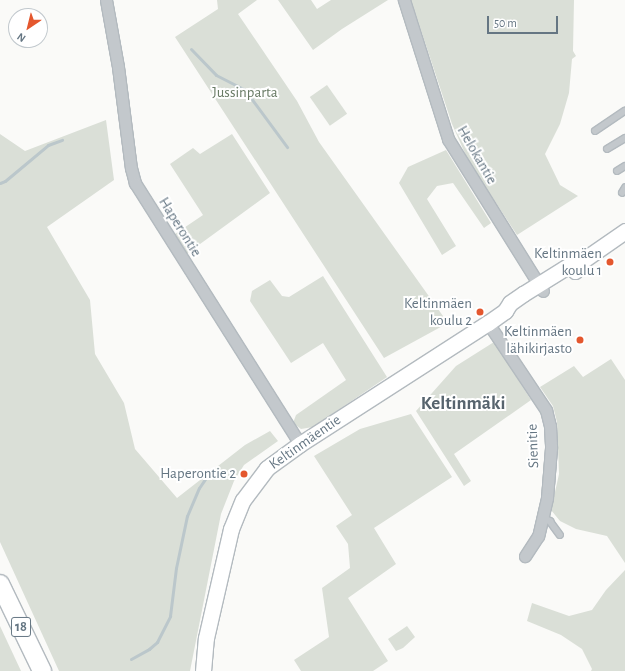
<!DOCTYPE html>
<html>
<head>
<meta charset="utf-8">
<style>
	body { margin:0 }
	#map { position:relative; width:625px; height:671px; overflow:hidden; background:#fafaf8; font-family:"Alegreya Sans",sans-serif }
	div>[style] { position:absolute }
	.green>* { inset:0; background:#dadfd7; transform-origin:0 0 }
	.stream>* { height:3px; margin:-1.5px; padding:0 1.5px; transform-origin:1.5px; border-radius:1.5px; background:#bbc7cb }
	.roads { filter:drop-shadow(1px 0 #b3babf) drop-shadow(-1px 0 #b3babf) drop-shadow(0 1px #b3babf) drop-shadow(0 -1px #b3babf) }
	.service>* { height:5.5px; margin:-2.75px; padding:0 2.75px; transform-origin:2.75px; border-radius:2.75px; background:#c3c8cc }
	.minor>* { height:11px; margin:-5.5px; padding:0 5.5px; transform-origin:5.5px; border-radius:5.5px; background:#c3c8cc }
	.secondary>* { height:15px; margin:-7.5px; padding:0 7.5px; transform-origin:7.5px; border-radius:7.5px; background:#fff }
	.trunk>* { height:18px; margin:-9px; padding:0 9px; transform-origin:9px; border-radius:9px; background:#fff }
	.dots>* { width:11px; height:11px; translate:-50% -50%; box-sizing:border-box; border:2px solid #fff; border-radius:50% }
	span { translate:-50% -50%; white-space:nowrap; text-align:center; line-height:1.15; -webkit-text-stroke:4px #fff; paint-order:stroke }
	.shield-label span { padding:1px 3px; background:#fff; border:1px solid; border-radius:3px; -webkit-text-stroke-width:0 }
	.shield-label { font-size:14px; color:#657683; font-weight:700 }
	.park-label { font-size:15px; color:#687a64 }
	.street-label { font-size:15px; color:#657683 }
	.poi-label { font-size:15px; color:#657683 }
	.right { translate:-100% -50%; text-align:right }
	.district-label { font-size:19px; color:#57646e; font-weight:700 }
	.north { position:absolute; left:8px; top:8px; width:40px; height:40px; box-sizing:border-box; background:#fff; border:1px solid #c1c8cd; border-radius:50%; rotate:215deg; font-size:11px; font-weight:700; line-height:16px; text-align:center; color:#657683 }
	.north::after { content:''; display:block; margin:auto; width:14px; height:18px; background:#e4572e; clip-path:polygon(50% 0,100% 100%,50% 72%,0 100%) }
	.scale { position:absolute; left:487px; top:16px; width:71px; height:18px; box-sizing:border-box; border:2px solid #657683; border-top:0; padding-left:5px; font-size:12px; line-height:14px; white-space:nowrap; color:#657683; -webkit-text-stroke:3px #fff; paint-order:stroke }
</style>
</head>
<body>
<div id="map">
	<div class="green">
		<i style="clip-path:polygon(217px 0,257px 0,238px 14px,297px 101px,319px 142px,448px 323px,384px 358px,175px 37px,218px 9px)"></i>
		<i style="clip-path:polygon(278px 0,311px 0,317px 9px,331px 0,388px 0,342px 29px,313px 50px)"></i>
		<i style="clip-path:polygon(411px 0,574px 0,573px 51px,576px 56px,572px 59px,569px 93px,560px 124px,545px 154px,560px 185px,578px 196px,517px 235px,468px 160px,452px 124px)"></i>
		<i style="left:327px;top:85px;width:35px;height:21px;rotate:55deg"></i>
		<i style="clip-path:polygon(106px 120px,114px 180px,47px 227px,90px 300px,95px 354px,124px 403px,135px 449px,177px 498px,245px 445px,270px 431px,278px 441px,244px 465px,234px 481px,221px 514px,190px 671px,59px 671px,0 542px,0 134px,25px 151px)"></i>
		<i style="clip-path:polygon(232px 134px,270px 193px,185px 255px,172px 236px,203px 215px,170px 164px,193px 148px,200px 154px)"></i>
		<i style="clip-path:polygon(446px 150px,491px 223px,484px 228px,453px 183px,437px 186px,427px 199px,456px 246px,442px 255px,399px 183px,408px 167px)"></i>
		<i style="clip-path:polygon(323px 276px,387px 377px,313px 427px,301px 429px,293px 423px,296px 415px,346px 380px,323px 343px,291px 363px,250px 301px,252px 291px,270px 280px,282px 296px,289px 297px)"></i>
		<i style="clip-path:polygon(494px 342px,531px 400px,454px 454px,471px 481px,464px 486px,416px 411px,456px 366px)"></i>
		<i style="clip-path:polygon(611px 359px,625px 380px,625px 563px,607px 536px,576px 529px,560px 521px,551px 510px,559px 474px,557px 422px,553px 406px,540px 387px,574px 366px,583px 377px)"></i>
		<i style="clip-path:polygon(411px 414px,452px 477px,374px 528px,396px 564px,348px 598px,388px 661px,373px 671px,301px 671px,294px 660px,329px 637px,322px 588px,350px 568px,348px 544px,336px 526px,352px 515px,314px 456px,360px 429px)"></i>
		<i style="clip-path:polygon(625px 570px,625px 671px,591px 671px,592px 669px,582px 649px,561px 635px,527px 621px,532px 603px,569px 616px,592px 610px,606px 590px)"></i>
		<i style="clip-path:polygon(0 626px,21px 671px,0 671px)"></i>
		<i style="clip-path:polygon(407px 626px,415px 637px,403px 648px,396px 651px,388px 639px)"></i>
	</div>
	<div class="stream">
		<i style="left:191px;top:49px;width:36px;rotate:46deg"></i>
		<i style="left:216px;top:75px;width:33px;rotate:27deg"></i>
		<i style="left:245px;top:90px;width:71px;rotate:53.6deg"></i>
		<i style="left:0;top:183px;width:5px;rotate:-22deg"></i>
		<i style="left:5px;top:181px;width:56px;rotate:-39.9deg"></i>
		<i style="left:48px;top:145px;width:15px;rotate:-20deg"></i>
		<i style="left:131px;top:659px;width:21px;rotate:-29deg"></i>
		<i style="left:149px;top:649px;width:11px;rotate:-41deg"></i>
		<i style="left:157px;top:642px;width:29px;rotate:-63deg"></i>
		<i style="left:170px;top:616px;width:48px;rotate:-82.9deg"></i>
		<i style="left:176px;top:568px;width:53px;rotate:-78.1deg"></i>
		<i style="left:187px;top:516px;width:30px;rotate:-67deg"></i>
		<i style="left:199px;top:488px;width:11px;rotate:-56deg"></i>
	</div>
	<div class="roads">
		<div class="service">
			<i style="left:595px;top:131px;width:36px;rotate:-34deg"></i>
			<i style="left:607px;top:149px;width:21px;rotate:-31deg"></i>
			<i style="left:617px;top:171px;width:9px;rotate:-32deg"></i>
			<i style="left:622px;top:193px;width:6px;rotate:-59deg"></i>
			<i style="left:543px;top:518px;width:8px;rotate:23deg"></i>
			<i style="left:550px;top:521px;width:17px;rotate:54deg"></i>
		</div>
		<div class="minor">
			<i style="left:106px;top:0;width:68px;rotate:79.8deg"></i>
			<i style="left:118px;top:67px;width:102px;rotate:82.7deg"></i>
			<i style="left:131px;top:168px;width:16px;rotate:75deg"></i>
			<i style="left:135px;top:183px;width:309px;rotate:57.7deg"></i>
			<i style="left:404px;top:0;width:146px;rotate:72.4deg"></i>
			<i style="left:448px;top:139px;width:179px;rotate:58deg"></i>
			<i style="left:488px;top:323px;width:105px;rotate:56.3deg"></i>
			<i style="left:546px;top:410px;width:16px;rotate:76deg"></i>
			<i style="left:550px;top:426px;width:22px;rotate:87deg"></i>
			<i style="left:551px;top:448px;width:50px;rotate:94.6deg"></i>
			<i style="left:547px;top:498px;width:39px;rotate:103deg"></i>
			<i style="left:538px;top:536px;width:24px;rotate:123deg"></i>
		</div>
		<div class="secondary">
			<i style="left:575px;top:271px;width:9px;rotate:-63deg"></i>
			<i style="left:579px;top:263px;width:56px;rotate:-34.8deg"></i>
			<i style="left:203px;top:671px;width:33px;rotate:-85deg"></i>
			<i style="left:206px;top:638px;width:112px;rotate:-77.1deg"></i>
			<i style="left:231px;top:529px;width:31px;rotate:-68deg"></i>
			<i style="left:243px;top:500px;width:40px;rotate:-53deg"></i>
			<i style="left:267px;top:468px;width:41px;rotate:-36deg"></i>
			<i style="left:300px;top:444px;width:224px;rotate:-32.8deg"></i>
			<i style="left:488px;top:323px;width:21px;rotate:-35deg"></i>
			<i style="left:505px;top:311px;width:9px;rotate:-58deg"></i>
			<i style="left:510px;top:303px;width:16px;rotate:-35deg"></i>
			<i style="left:523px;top:294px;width:57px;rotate:-32deg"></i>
			<i style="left:571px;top:264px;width:8px;rotate:-7deg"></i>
		</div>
		<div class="trunk">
			<i style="left:0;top:584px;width:97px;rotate:64.2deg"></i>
		</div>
	</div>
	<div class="dots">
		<i style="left:610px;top:262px;background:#e4572e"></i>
		<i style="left:480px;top:312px;background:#e4572e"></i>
		<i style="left:580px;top:340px;background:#e4572e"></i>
		<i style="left:244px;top:474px;background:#e4572e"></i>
	</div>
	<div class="shield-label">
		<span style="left:21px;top:627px">18</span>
	</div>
	<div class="park-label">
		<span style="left:245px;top:93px">Jussinparta</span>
	</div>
	<div class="street-label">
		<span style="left:477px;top:155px;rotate:60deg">Helokantie</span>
		<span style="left:180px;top:227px;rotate:58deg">Haperontie</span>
		<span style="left:305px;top:442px;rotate:-35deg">Keltinmäentie</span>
		<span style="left:533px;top:446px;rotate:-92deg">Sienitie</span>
	</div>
	<div class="poi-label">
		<span class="right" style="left:602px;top:262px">Keltinmäen<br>koulu 1</span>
		<span class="right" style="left:472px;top:312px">Keltinmäen<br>koulu 2</span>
		<span class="right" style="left:572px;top:340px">Keltinmäen<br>lähikirjasto</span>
		<span class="right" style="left:236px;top:474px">Haperontie 2</span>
	</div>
	<div class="district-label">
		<span style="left:463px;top:404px">Keltinmäki</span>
	</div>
	<div class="north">N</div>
	<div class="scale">50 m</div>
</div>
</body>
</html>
